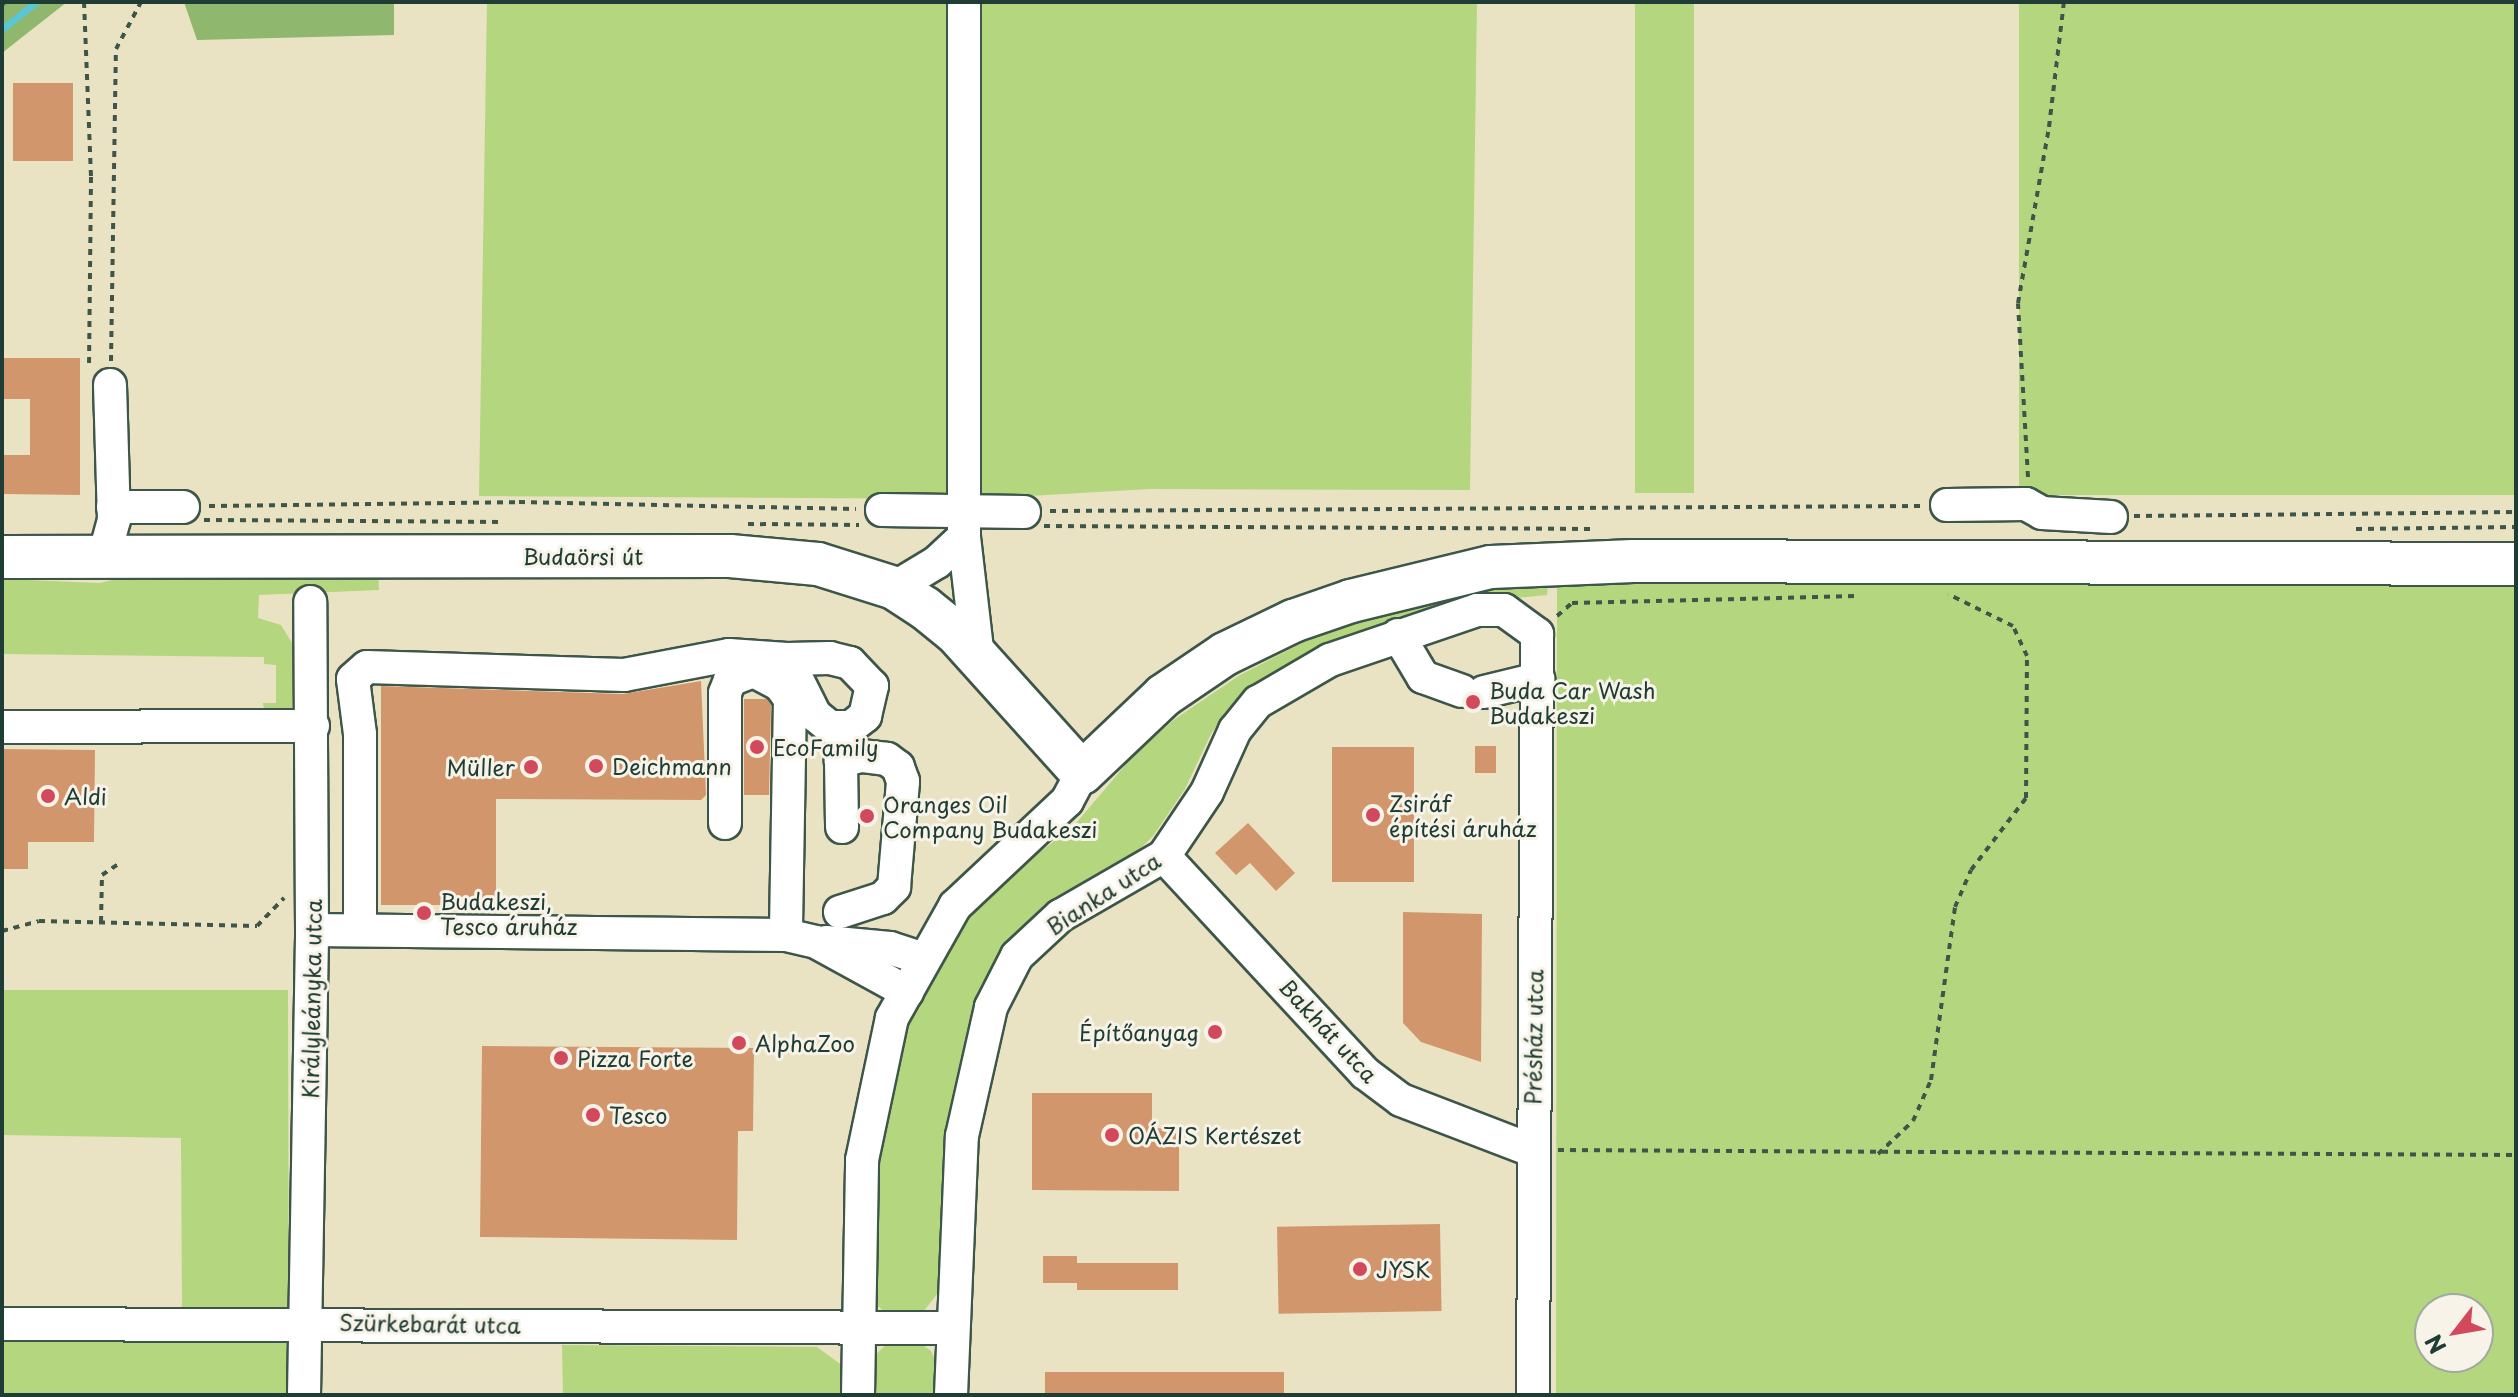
<!DOCTYPE html>
<html>
<head>
<meta charset="utf-8">
<style>
	body { margin:0 }
	#map { position:relative; width:2518px; height:1397px; overflow:hidden; background:#e9e3c3; font-family:"Playpen Sans",sans-serif }
	div>[style] { position:absolute }
	.green>* { inset:0; background:#b4d67f; transform-origin:0 0 }
	.forest>* { inset:0; background:#8fb76e }
	.stream>* { height:7px; margin:-3.5px; padding:0 3.5px; transform-origin:3.5px; border-radius:3.5px; background:#5bc7d4 }
	.building>* { inset:0; background:#d2966d; transform-origin:0 0 }
	.path>* { height:4px; margin-top:-2px; transform-origin:0; background:repeating-linear-gradient(90deg,#3d5649 0 6px,transparent 0 12px) }
	.roads { filter:drop-shadow(2px 0 #3d5649) drop-shadow(-2px 0 #3d5649) drop-shadow(0 2px #3d5649) drop-shadow(0 -2px #3d5649) }
	.minor>* { height:32px; margin:-16px; padding:0 16px; transform-origin:16px; border-radius:16px; background:#fff }
	.major>* { height:42px; margin:-21px; padding:0 21px; transform-origin:21px; border-radius:21px; background:#fff }
	.dots>* { width:22px; height:22px; translate:-50% -50%; box-sizing:border-box; border:4px solid #f7f3e8; border-radius:50% }
	span { translate:-50% -50%; white-space:nowrap; text-align:center; line-height:1.15; -webkit-text-stroke:6px #f7f3e8; paint-order:stroke }
	.street-label { font-size:22px; color:#1f3d34 }
	.poi-label { font-size:22px; color:#1f3d34 }
	.left { translate:0 -50%; text-align:left }
	.right { translate:-100% -50%; text-align:right }
	.frame { position:absolute; inset:0; border:4px solid #1f3d34; pointer-events:none }
	.north { position:absolute; left:2414px; top:1293px; width:80px; height:80px; box-sizing:border-box; background:#f7f3e8; border:2px solid #a1aaa0; border-radius:50%; rotate:239deg; font-size:22px; font-weight:700; line-height:32px; text-align:center; color:#1f3d34 }
	.north::after { content:''; display:block; margin:auto; width:28px; height:36px; background:#d1495b; clip-path:polygon(50% 0,100% 100%,50% 72%,0 100%) }
</style>
</head>
<body>
<div id="map">
	<div class="green">
		<i style="clip-path:polygon(487px 2px,1477px 2px,1470px 490px,1150px 489px,975px 499px,479px 496px)"></i>
		<i style="left:1635px;top:2px;width:59px;height:491px"></i>
		<i style="left:2019px;top:2px;width:497px;height:493px"></i>
		<i style="clip-path:polygon(378px 571px,379px 590px,259px 595px,258px 618px,281px 625px,295px 648px,292px 712px,264px 709px,263px 703px,276px 703px,276px 665px,264px 664px,264px 657px,2px 654px,2px 579px,100px 583px,124px 577px)"></i>
		<i style="clip-path:polygon(evenodd,2516px 577px,2516px 1395px,1556px 1395px,1557px 578px,2516px 577px,2430px 1309px,2478px 1309px,2478px 1357px,2430px 1357px,2430px 1309px)"></i>
		<i style="clip-path:polygon(1548px 584px,1547px 595px,1457px 604px,1260px 683px,1227px 711px,1211px 734px,1185px 789px,1153px 836px,1129px 860px,1040px 912px,1018px 933px,986px 979px,963px 1062px,943px 1176px,938px 1293px,920px 1316px,887px 1314px,878px 1306px,872px 1297px,875px 1186px,886px 1098px,908px 1018px,939px 945px,1004px 878px,1072px 828px,1133px 756px,1175px 719px,1240px 675px,1353px 617px,1458px 593px)"></i>
		<i style="clip-path:polygon(2px 990px,288px 990px,289px 1395px,2px 1395px,2px 1309px,182px 1311px,181px 1138px,2px 1135px)"></i>
		<i style="clip-path:polygon(890px 1341px,917px 1341px,931px 1351px,939px 1368px,938px 1395px,868px 1395px,871px 1359px)"></i>
		<i style="clip-path:polygon(562px 1345px,817px 1347px,847px 1369px,850px 1395px,563px 1395px)"></i>
	</div>
	<div class="forest">
		<i style="clip-path:polygon(2px 2px,67px 2px,2px 53px)"></i>
		<i style="clip-path:polygon(184px 2px,394px 2px,394px 35px,197px 40px)"></i>
	</div>
	<div class="stream">
		<i style="left:2px;top:29px;width:43px;rotate:-38.5deg"></i>
	</div>
	<div class="building">
		<i style="left:13px;top:83px;width:60px;height:78px"></i>
		<i style="clip-path:polygon(2px 358px,80px 358px,80px 495px,2px 494px,2px 455px,30px 455px,30px 399px,2px 399px)"></i>
		<i style="clip-path:polygon(701px 681px,706px 795px,701px 800px,496px 799px,496px 905px,381px 905px,381px 686px,623px 694px)"></i>
		<i style="clip-path:polygon(744px 699px,767px 699px,771px 705px,769px 795px,744px 795px)"></i>
		<i style="left:1475px;top:746px;width:21px;height:27px"></i>
		<i style="left:1414px;top:747px;width:135px;height:82px;rotate:90deg"></i>
		<i style="clip-path:polygon(2px 749px,95px 750px,94px 842px,28px 842px,28px 869px,2px 869px)"></i>
		<i style="clip-path:polygon(1248px 823px,1295px 873px,1276px 891px,1250px 863px,1236px 875px,1215px 853px)"></i>
		<i style="clip-path:polygon(1403px 912px,1482px 914px,1481px 1062px,1421px 1042px,1403px 1023px)"></i>
		<i style="clip-path:polygon(482px 1046px,754px 1048px,753px 1131px,738px 1131px,737px 1240px,480px 1237px)"></i>
		<i style="clip-path:polygon(1032px 1093px,1152px 1093px,1152px 1128px,1179px 1129px,1179px 1191px,1032px 1190px)"></i>
		<i style="left:1440px;top:1224px;width:87px;height:163px;rotate:89deg"></i>
		<i style="clip-path:polygon(1043px 1256px,1077px 1256px,1077px 1263px,1178px 1263px,1178px 1290px,1077px 1290px,1077px 1283px,1043px 1283px)"></i>
		<i style="left:1284px;top:1372px;width:23px;height:239px;rotate:90deg"></i>
	</div>
	<div class="path">
		<i style="left:84px;top:2px;width:175px;rotate:87.7deg"></i>
		<i style="left:91px;top:177px;width:190px;rotate:90.6deg"></i>
		<i style="left:2px;top:5px;width:4px;rotate:-45deg"></i>
		<i style="left:111px;top:361px;width:312px;rotate:-89.1deg"></i>
		<i style="left:116px;top:49px;width:53px;rotate:-62deg"></i>
		<i style="left:2028px;top:477px;width:174px;rotate:-93.3deg"></i>
		<i style="left:2018px;top:303px;width:179px;rotate:-80deg"></i>
		<i style="left:2049px;top:127px;width:126px;rotate:-83.2deg"></i>
		<i style="left:209px;top:506px;width:310px;rotate:-0.7deg"></i>
		<i style="left:519px;top:502px;width:337px;rotate:1.2deg"></i>
		<i style="left:1050px;top:511px;width:871px;rotate:-0.33deg"></i>
		<i style="left:2134px;top:516px;width:382px;rotate:-0.6deg"></i>
		<i style="left:204px;top:520px;width:299px;rotate:0.4deg"></i>
		<i style="left:748px;top:524px;width:111px;rotate:0.5deg"></i>
		<i style="left:1044px;top:526px;width:547px;rotate:0.31deg"></i>
		<i style="left:2356px;top:529px;width:160px;rotate:-0.7deg"></i>
		<i style="left:1557px;top:616px;width:20px;rotate:-41deg"></i>
		<i style="left:1572px;top:603px;width:283px;rotate:-1.4deg"></i>
		<i style="left:101px;top:922px;width:47px;rotate:-88.8deg"></i>
		<i style="left:102px;top:875px;width:23px;rotate:-34deg"></i>
		<i style="left:2px;top:931px;width:38px;rotate:-15deg"></i>
		<i style="left:39px;top:921px;width:218px;rotate:1.3deg"></i>
		<i style="left:257px;top:926px;width:39px;rotate:-46deg"></i>
		<i style="left:1558px;top:1150px;width:958px;rotate:0.3deg"></i>
		<i style="left:1878px;top:1154px;width:48px;rotate:-43.3deg"></i>
		<i style="left:1913px;top:1121px;width:45px;rotate:-66.3deg"></i>
		<i style="left:1931px;top:1080px;width:175px;rotate:-82.1deg"></i>
		<i style="left:1955px;top:907px;width:40px;rotate:-66.6deg"></i>
		<i style="left:1971px;top:870px;width:91px;rotate:-52.6deg"></i>
		<i style="left:2026px;top:798px;width:142px;rotate:-89.6deg"></i>
		<i style="left:2027px;top:656px;width:33px;rotate:-115deg"></i>
		<i style="left:2013px;top:626px;width:72px;rotate:-153.8deg"></i>
	</div>
	<div class="roads">
		<div class="minor">
			<i style="left:964px;top:2px;width:535px;rotate:90deg"></i>
			<i style="left:964px;top:537px;width:122px;rotate:83.4deg"></i>
			<i style="left:1947px;top:505px;width:79px;rotate:-0.7deg"></i>
			<i style="left:2026px;top:504px;width:18px;rotate:29deg"></i>
			<i style="left:2042px;top:513px;width:69px;rotate:3.3deg"></i>
			<i style="left:113px;top:507px;width:70px"></i>
			<i style="left:882px;top:510px;width:142px;rotate:0.8deg"></i>
			<i style="left:104px;top:557px;width:38px;rotate:-75deg"></i>
			<i style="left:114px;top:520px;width:135px;rotate:-91.7deg"></i>
			<i style="left:894px;top:588px;width:50px;rotate:-31.2deg"></i>
			<i style="left:937px;top:562px;width:37px;rotate:-43deg"></i>
			<i style="left:1398px;top:635px;width:49px;rotate:59.2deg"></i>
			<i style="left:1423px;top:677px;width:41px;rotate:19.7deg"></i>
			<i style="left:1484px;top:692px;width:56px;rotate:-13.5deg"></i>
			<i style="left:2px;top:727px;width:311px;rotate:-0.2deg"></i>
			<i style="left:725px;top:823px;width:130px;rotate:-90deg"></i>
			<i style="left:725px;top:693px;width:14px;rotate:-69deg"></i>
			<i style="left:730px;top:680px;width:26px;rotate:-21deg"></i>
			<i style="left:754px;top:671px;width:30px;rotate:28deg"></i>
			<i style="left:780px;top:685px;width:17px;rotate:54deg"></i>
			<i style="left:790px;top:699px;width:236px;rotate:91deg"></i>
			<i style="left:1164px;top:856px;width:296px;rotate:47.2deg"></i>
			<i style="left:1365px;top:1073px;width:45px;rotate:36.9deg"></i>
			<i style="left:1401px;top:1100px;width:139px;rotate:21deg"></i>
			<i style="left:840px;top:912px;width:45px;rotate:-18deg"></i>
			<i style="left:883px;top:898px;width:16px;rotate:-45deg"></i>
			<i style="left:894px;top:887px;width:106px;rotate:-85.1deg"></i>
			<i style="left:903px;top:781px;width:15px;rotate:-110deg"></i>
			<i style="left:898px;top:767px;width:14px;rotate:-144deg"></i>
			<i style="left:887px;top:759px;width:26px;rotate:-173deg"></i>
			<i style="left:861px;top:756px;width:21px;rotate:166deg"></i>
			<i style="left:841px;top:761px;width:66px;rotate:89.1deg"></i>
			<i style="left:360px;top:929px;width:195px;rotate:-90deg"></i>
			<i style="left:360px;top:734px;width:55px;rotate:-97.3deg"></i>
			<i style="left:353px;top:679px;width:18px;rotate:-41deg"></i>
			<i style="left:367px;top:667px;width:257px;rotate:1.8deg"></i>
			<i style="left:624px;top:675px;width:107px;rotate:-10.8deg"></i>
			<i style="left:729px;top:655px;width:58px;rotate:3.9deg"></i>
			<i style="left:787px;top:659px;width:63px;rotate:63.4deg"></i>
			<i style="left:815px;top:715px;width:19px;rotate:39deg"></i>
			<i style="left:830px;top:727px;width:21px"></i>
			<i style="left:851px;top:727px;width:18px;rotate:-38deg"></i>
			<i style="left:865px;top:716px;width:31px;rotate:-77deg"></i>
			<i style="left:872px;top:686px;width:32px;rotate:-134deg"></i>
			<i style="left:850px;top:663px;width:21px;rotate:-166deg"></i>
			<i style="left:830px;top:658px;width:43px;rotate:178.7deg"></i>
			<i style="left:312px;top:930px;width:474px;rotate:0.6deg"></i>
			<i style="left:786px;top:935px;width:31px;rotate:13deg"></i>
			<i style="left:816px;top:942px;width:104px;rotate:28.8deg"></i>
			<i style="left:826px;top:942px;width:64px;rotate:5.4deg"></i>
			<i style="left:890px;top:948px;width:33px;rotate:18deg"></i>
			<i style="left:2px;top:1324px;width:949px;rotate:0.24deg"></i>
			<i style="left:304px;top:1395px;width:465px;rotate:-89deg"></i>
			<i style="left:312px;top:930px;width:328px;rotate:-90.3deg"></i>
			<i style="left:858px;top:1395px;width:235px;rotate:-89deg"></i>
			<i style="left:862px;top:1160px;width:145px;rotate:-78.1deg"></i>
			<i style="left:892px;top:1018px;width:129px;rotate:-60.6deg"></i>
			<i style="left:955px;top:906px;width:154px;rotate:-43.2deg"></i>
			<i style="left:1067px;top:801px;width:32px;rotate:-62deg"></i>
			<i style="left:951px;top:1395px;width:259px;rotate:-87.6deg"></i>
			<i style="left:962px;top:1136px;width:132px;rotate:-77.3deg"></i>
			<i style="left:991px;top:1007px;width:57px;rotate:-63deg"></i>
			<i style="left:1017px;top:956px;width:59px;rotate:-42.9deg"></i>
			<i style="left:1060px;top:916px;width:120px;rotate:-30deg"></i>
			<i style="left:1164px;top:856px;width:77px;rotate:-56.1deg"></i>
			<i style="left:1207px;top:792px;width:68px;rotate:-65.7deg"></i>
			<i style="left:1235px;top:730px;width:36px;rotate:-51deg"></i>
			<i style="left:1258px;top:702px;width:83px;rotate:-30.3deg"></i>
			<i style="left:1330px;top:660px;width:155px;rotate:-18.8deg"></i>
			<i style="left:1477px;top:610px;width:27px"></i>
			<i style="left:1504px;top:610px;width:41px;rotate:36deg"></i>
			<i style="left:1537px;top:634px;width:761px;rotate:90.3deg"></i>
		</div>
		<div class="major">
			<i style="left:2px;top:557px;width:728px;rotate:-0.08deg"></i>
			<i style="left:730px;top:556px;width:88px;rotate:5.2deg"></i>
			<i style="left:818px;top:564px;width:80px;rotate:17.5deg"></i>
			<i style="left:894px;top:588px;width:37px;rotate:33deg"></i>
			<i style="left:925px;top:608px;width:40px;rotate:39deg"></i>
			<i style="left:956px;top:633px;width:188px;rotate:48deg"></i>
			<i style="left:1082px;top:773px;width:112px;rotate:-43.5deg"></i>
			<i style="left:1163px;top:696px;width:75px;rotate:-34.1deg"></i>
			<i style="left:1225px;top:654px;width:76px;rotate:-25.9deg"></i>
			<i style="left:1293px;top:621px;width:61px;rotate:-19deg"></i>
			<i style="left:1351px;top:601px;width:144px;rotate:-13.7deg"></i>
			<i style="left:1491px;top:567px;width:142px;rotate:-2.4deg"></i>
			<i style="left:1633px;top:561px;width:883px;rotate:0.19deg"></i>
		</div>
	</div>
	<div class="dots">
		<i style="left:1473px;top:702px;background:#d1495b"></i>
		<i style="left:757px;top:747px;background:#d1495b"></i>
		<i style="left:596px;top:766px;background:#d1495b"></i>
		<i style="left:531px;top:767px;background:#d1495b"></i>
		<i style="left:48px;top:796px;background:#d1495b"></i>
		<i style="left:1373px;top:815px;background:#d1495b"></i>
		<i style="left:867px;top:816px;background:#d1495b"></i>
		<i style="left:424px;top:913px;background:#d1495b"></i>
		<i style="left:1215px;top:1032px;background:#d1495b"></i>
		<i style="left:739px;top:1043px;background:#d1495b"></i>
		<i style="left:561px;top:1058px;background:#d1495b"></i>
		<i style="left:593px;top:1115px;background:#d1495b"></i>
		<i style="left:1112px;top:1135px;background:#d1495b"></i>
		<i style="left:1360px;top:1269px;background:#d1495b"></i>
	</div>
	<div class="street-label">
		<span style="left:583px;top:556px">Budaörsi út</span>
		<span style="left:1103px;top:893px;rotate:-33deg">Bianka utca</span>
		<span style="left:311px;top:999px;rotate:-89deg">Királyleányka utca</span>
		<span style="left:1329px;top:1030px;rotate:47deg">Bakhát utca</span>
		<span style="left:1533px;top:1037px;rotate:-89deg">Présház utca</span>
		<span style="left:430px;top:1323px;rotate:1deg">Szürkebarát utca</span>
	</div>
	<div class="poi-label">
		<span class="left" style="left:1489px;top:702px">Buda Car Wash<br>Budakeszi</span>
		<span class="left" style="left:773px;top:747px">EcoFamily</span>
		<span class="left" style="left:612px;top:766px">Deichmann</span>
		<span class="right" style="left:515px;top:767px">Müller</span>
		<span class="left" style="left:64px;top:796px">Aldi</span>
		<span class="left" style="left:1389px;top:815px">Zsiráf<br>építési áruház</span>
		<span class="left" style="left:883px;top:816px">Oranges Oil<br>Company Budakeszi</span>
		<span class="left" style="left:440px;top:913px">Budakeszi,<br>Tesco áruház</span>
		<span class="right" style="left:1199px;top:1032px">Építőanyag</span>
		<span class="left" style="left:755px;top:1043px">AlphaZoo</span>
		<span class="left" style="left:577px;top:1058px">Pizza Forte</span>
		<span class="left" style="left:609px;top:1115px">Tesco</span>
		<span class="left" style="left:1128px;top:1135px">OÁZIS Kertészet</span>
		<span class="left" style="left:1376px;top:1269px">JYSK</span>
	</div>
	<div class="frame"></div>
	<div class="north">N</div>
</div>
</body>
</html>
